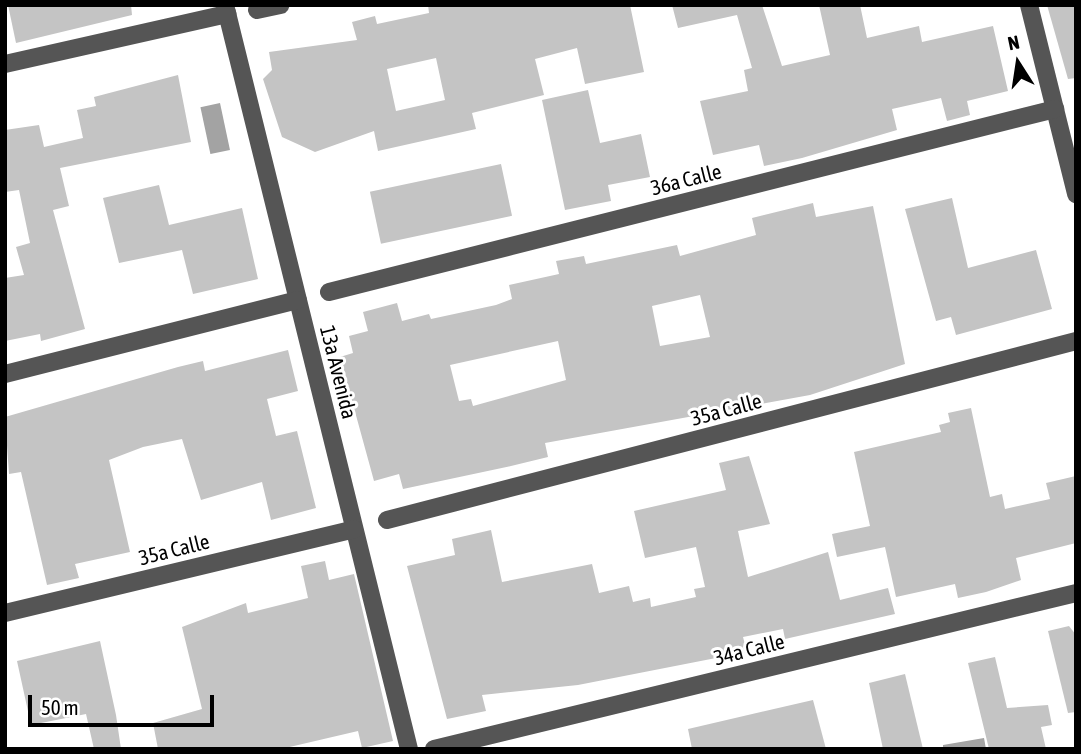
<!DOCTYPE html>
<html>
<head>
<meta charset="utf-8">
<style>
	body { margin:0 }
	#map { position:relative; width:1081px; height:754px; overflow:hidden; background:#fff; font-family:"Asap Condensed",sans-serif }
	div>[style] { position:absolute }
	.water>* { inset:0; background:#a3a3a3; transform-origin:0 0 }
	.building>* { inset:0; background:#c4c4c4; transform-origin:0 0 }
	.minor>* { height:18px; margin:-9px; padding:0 9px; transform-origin:9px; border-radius:9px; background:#555 }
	span { translate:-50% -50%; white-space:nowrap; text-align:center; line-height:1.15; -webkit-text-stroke:6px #fff; paint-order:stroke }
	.street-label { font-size:21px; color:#000 }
	.frame { position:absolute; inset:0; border:7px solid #000; pointer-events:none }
	.north { position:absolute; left:983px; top:28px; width:70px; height:70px; -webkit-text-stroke:5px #fff; paint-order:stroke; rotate:348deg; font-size:19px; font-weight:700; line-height:28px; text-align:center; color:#000 }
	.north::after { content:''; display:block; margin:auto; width:24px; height:32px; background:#000; clip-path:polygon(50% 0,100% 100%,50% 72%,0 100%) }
	.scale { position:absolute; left:28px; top:695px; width:186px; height:32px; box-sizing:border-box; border:4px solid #000; border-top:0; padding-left:9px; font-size:21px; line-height:24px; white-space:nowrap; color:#000; -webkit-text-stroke:5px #fff; paint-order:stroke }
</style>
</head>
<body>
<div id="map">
	<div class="water">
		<i style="left:220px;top:103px;width:48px;height:20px;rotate:78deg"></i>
		<i style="clip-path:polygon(984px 738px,986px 749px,943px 749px,943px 745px)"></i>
	</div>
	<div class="building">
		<i style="clip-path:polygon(8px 5px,131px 5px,132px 15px,16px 43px)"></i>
		<i style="clip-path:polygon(evenodd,428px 5px,630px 5px,644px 72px,585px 84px,577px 48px,535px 59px,544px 95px,472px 113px,476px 129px,378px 151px,374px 131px,315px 152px,282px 137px,263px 79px,272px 70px,269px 52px,357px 40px,352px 22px,375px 16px,377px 24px,429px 13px,428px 5px,436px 58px,445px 100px,396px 111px,387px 69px,436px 58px)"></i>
		<i style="clip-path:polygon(672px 5px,762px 5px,782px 66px,830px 55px,819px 5px,860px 5px,867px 38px,919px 26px,922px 42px,993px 26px,1008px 91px,967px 101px,970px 115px,947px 121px,941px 98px,892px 109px,897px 130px,802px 158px,764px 166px,759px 145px,713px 155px,700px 101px,748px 91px,744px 70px,752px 68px,737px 15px,678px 28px)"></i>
		<i style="clip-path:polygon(1047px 5px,1076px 5px,1076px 78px,1068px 79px)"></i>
		<i style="clip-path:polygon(178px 75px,191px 142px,60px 168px,69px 206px,53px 210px,85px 329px,41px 341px,40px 334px,5px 341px,5px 278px,24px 275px,16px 247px,30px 243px,19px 190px,5px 192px,5px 130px,39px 125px,44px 147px,83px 138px,77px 110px,96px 106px,94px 97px)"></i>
		<i style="clip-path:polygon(588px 90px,600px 143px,641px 134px,650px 177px,608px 185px,611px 201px,565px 210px,542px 100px)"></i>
		<i style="left:501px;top:164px;width:53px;height:134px;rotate:78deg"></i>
		<i style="clip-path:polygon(159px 185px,169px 225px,242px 208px,258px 279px,193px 294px,182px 250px,119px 263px,103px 198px)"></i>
		<i style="clip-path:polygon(952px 198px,968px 268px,1036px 250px,1052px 309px,956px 335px,951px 317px,936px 321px,905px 209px)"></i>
		<i style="clip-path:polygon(evenodd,813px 203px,816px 217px,873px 206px,905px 364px,810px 395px,545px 443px,548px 457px,511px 466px,403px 489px,399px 474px,374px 481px,340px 357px,353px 353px,349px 336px,368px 331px,363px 312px,397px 303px,402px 321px,429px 314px,431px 319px,496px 305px,512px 299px,509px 285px,559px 274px,556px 261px,584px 256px,586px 264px,677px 245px,680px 256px,756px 235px,752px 218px,813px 203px,700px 295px,710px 337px,660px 346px,652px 306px,700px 295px,813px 203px,558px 341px,566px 380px,473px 406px,471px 399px,459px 401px,450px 365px,558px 341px)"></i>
		<i style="clip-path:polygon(288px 350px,298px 391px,267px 399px,276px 436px,297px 431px,316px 508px,271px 520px,262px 482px,201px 500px,182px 439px,143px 447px,109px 460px,130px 552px,75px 564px,79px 578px,47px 585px,21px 472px,9px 474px,5px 417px,178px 367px,203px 361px,205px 371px)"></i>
		<i style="clip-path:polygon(971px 408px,990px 497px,1002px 494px,1005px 509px,1050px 499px,1046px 483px,1076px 476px,1076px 543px,1016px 558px,1021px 580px,986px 592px,958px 598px,955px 584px,896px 597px,885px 547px,837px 557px,832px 534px,870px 526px,854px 452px,941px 432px,939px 425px,950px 422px,948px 413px)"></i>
		<i style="clip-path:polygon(749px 456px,770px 524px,738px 531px,748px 577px,828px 552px,840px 600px,888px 588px,895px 614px,785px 639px,783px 629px,743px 637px,747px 652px,716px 658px,578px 685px,482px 695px,486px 711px,447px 719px,407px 566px,455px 555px,452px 539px,491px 530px,502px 582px,592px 564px,599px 593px,629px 586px,633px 602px,650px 598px,651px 607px,696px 597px,694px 589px,705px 587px,696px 547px,645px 558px,634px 511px,726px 490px,719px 463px)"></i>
		<i style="clip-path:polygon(325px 561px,329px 580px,354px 574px,393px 741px,362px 748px,358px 731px,281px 749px,158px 749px,153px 723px,202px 709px,182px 627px,246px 603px,248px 613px,308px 598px,301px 566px)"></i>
		<i style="clip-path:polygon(1069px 626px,1076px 635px,1076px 712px,1068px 713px,1048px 631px)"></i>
		<i style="clip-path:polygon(100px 641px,116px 715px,121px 749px,94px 749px,86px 714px,31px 725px,17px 661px)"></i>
		<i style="clip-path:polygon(995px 657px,1007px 708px,1048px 705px,1052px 725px,1041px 727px,1046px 749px,989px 749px,968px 663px)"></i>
		<i style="clip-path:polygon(905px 674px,923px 749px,883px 749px,869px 683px)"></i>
		<i style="clip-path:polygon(813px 700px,826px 749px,692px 749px,688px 729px)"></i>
	</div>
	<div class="minor">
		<i style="left:225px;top:5px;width:766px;rotate:76.11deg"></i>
		<i style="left:1029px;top:5px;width:195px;rotate:76deg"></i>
		<i style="left:257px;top:10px;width:24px;rotate:-12deg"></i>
		<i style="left:5px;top:64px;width:228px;rotate:-12.7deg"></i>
		<i style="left:329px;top:292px;width:749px;rotate:-14.15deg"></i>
		<i style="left:5px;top:374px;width:302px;rotate:-14.2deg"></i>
		<i style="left:387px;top:520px;width:712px;rotate:-14.56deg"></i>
		<i style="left:5px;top:613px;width:359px;rotate:-13.5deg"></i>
		<i style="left:434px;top:749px;width:661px;rotate:-13.66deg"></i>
	</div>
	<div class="street-label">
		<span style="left:686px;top:179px;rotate:-14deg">36a Calle</span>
		<span style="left:339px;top:372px;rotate:76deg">13a Avenida</span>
		<span style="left:726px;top:409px;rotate:-15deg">35a Calle</span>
		<span style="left:174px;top:549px;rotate:-14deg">35a Calle</span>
		<span style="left:749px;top:649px;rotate:-14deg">34a Calle</span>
	</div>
	<div class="frame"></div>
	<div class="north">N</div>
	<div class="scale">50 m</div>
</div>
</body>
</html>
